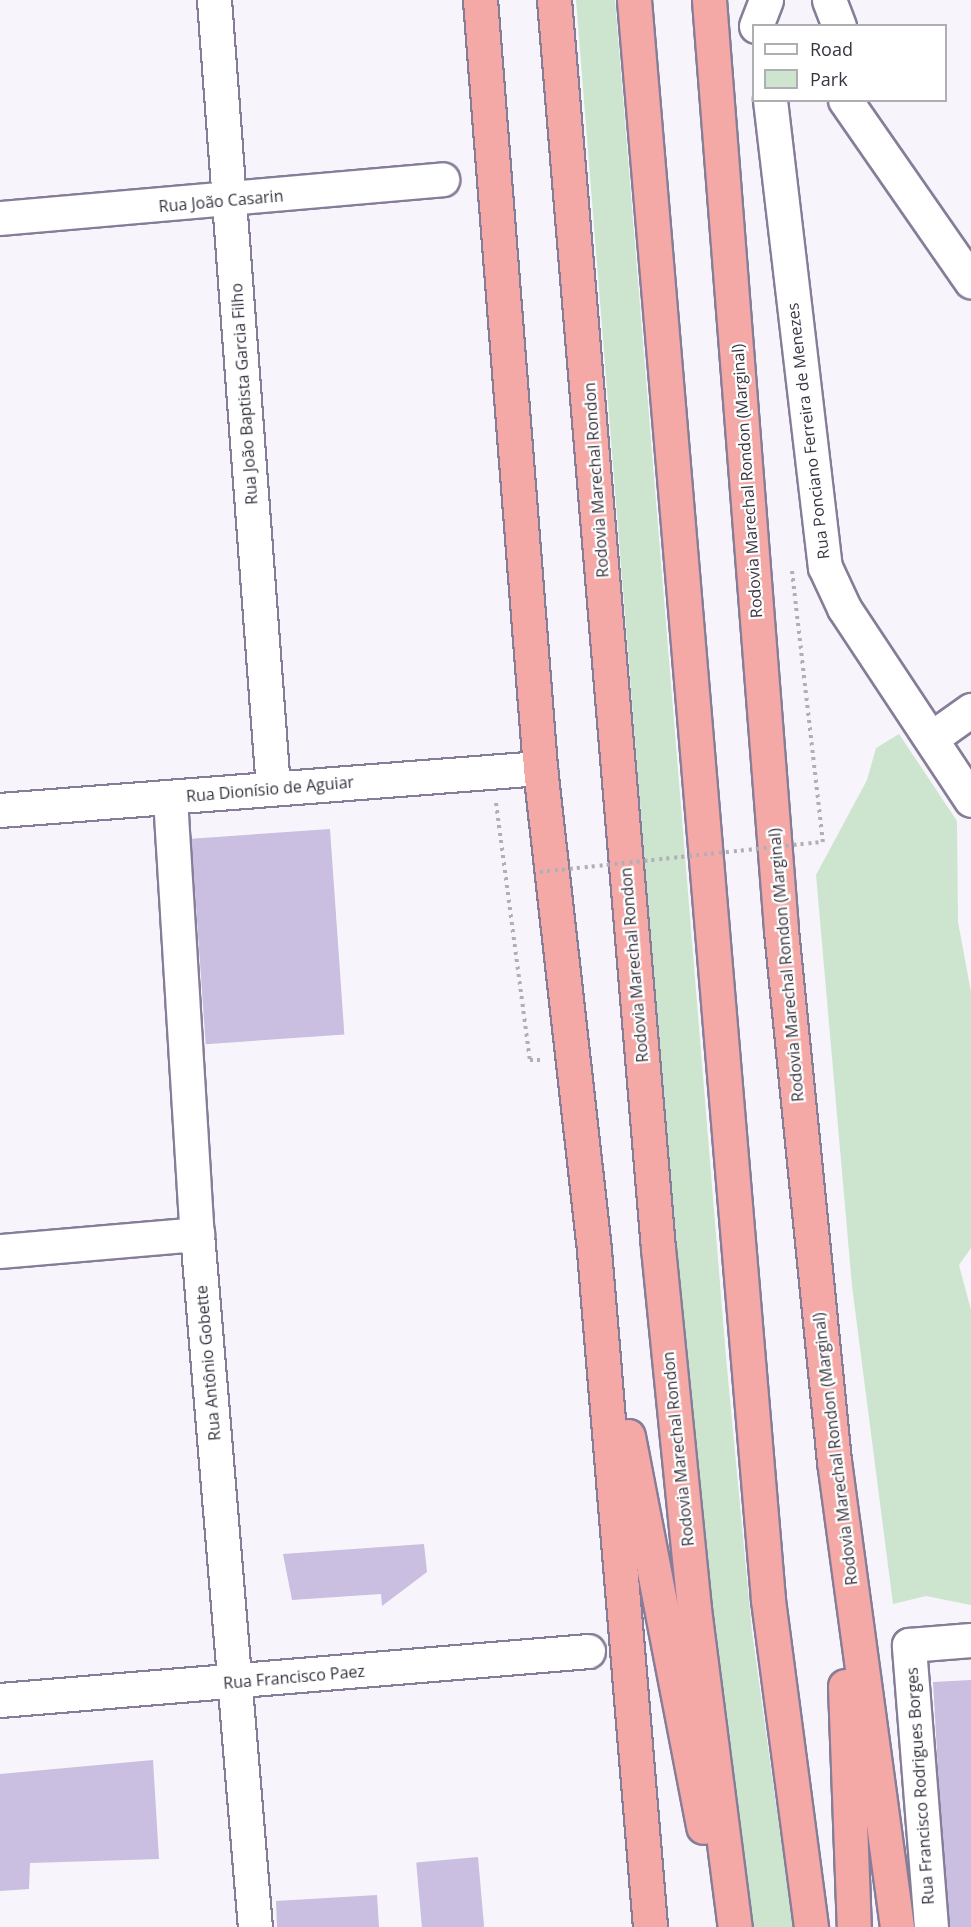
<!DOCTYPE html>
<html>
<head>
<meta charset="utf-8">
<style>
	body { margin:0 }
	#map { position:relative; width:971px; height:1927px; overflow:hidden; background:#f7f5fb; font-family:"Open Sans",sans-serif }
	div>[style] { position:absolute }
	.green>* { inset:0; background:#cde4cf }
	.building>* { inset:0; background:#cabee1; transform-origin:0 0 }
	.path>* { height:4px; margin-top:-2px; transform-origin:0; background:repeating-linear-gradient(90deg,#b1aeb7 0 3px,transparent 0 7.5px) }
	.roads { filter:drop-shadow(2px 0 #867d99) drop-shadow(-2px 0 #867d99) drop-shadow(0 2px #867d99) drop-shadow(0 -2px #867d99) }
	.street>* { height:33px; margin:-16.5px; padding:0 16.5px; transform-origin:16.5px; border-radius:16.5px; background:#fff }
	.highway>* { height:33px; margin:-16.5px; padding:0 16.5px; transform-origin:16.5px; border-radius:16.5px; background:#f4a9a7 }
	.path-bridge>* { height:4px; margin-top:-2px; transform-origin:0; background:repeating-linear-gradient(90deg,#b1aeb7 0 3px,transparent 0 7.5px) }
	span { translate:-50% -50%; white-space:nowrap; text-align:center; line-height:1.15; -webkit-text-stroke:4.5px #fff; paint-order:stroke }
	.street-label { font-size:16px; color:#383440 }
	.legend { position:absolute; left:752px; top:24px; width:195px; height:78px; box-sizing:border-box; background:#fff; border:2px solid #afaeb3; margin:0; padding:8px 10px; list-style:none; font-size:18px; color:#383440 }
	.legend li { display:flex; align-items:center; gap:12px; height:30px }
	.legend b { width:30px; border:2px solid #afaeb3 }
</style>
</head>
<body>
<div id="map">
	<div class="green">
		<i style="clip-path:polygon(576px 0,615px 0,726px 1357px,752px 1632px,793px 1927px,752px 1927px,712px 1637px,684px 1356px)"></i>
		<i style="clip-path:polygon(899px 734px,957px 821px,958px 922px,971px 992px,971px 1248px,959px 1265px,971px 1310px,971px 1605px,926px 1596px,893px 1604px,852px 1286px,816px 875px,867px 780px,876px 748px)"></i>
	</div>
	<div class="building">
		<i style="left:330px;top:829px;width:206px;height:139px;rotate:86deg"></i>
		<i style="clip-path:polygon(424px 1544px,427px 1572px,382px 1606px,381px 1594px,292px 1600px,283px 1554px)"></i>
		<i style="clip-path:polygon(971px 1680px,971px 1927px,947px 1927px,933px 1682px)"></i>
		<i style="clip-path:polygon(153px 1760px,159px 1859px,30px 1863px,29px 1889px,0 1891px,0 1774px)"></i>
		<i style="left:478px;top:1857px;width:70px;height:62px;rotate:85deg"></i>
		<i style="clip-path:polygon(377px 1895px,379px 1927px,277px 1927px,276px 1901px)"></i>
	</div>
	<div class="path">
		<i style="left:792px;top:571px;width:273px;rotate:83.5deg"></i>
		<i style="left:496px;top:803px;width:259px;rotate:82.5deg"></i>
		<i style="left:530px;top:1060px;width:12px"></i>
	</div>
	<div class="roads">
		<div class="street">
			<i style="left:214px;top:0;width:790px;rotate:85.72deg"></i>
			<i style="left:829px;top:0;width:28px;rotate:69deg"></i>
			<i style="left:756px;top:26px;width:28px;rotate:-69deg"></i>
			<i style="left:770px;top:100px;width:470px;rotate:83.3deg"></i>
			<i style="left:825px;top:567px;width:45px;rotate:65.1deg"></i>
			<i style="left:844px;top:608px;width:230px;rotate:56.5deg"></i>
			<i style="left:845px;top:100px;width:221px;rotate:55.2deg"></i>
			<i style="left:0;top:218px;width:444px;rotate:-5deg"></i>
			<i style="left:933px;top:737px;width:47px;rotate:-35.4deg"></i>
			<i style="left:170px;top:798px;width:437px;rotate:86.5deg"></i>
			<i style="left:197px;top:1234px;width:695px;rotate:85.22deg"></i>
			<i style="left:0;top:810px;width:542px;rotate:-4.45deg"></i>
			<i style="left:0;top:1251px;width:198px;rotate:-4.9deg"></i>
			<i style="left:0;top:1700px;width:590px;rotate:-4.76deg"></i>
			<i style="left:931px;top:1927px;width:283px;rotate:-94.5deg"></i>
			<i style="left:909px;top:1645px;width:62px;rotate:-4.6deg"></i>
		</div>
		<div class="highway">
			<i style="left:480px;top:0;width:770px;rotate:85.53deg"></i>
			<i style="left:540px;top:768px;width:486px;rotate:83.6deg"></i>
			<i style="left:594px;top:1251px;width:678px;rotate:85.26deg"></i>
			<i style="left:554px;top:0;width:1252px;rotate:85.24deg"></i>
			<i style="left:658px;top:1248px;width:363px;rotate:84.3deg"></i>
			<i style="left:694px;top:1609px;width:321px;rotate:82.7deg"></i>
			<i style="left:634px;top:0;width:1606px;rotate:85.21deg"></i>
			<i style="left:768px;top:1600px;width:330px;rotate:82.5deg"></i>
			<i style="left:709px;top:0;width:933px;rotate:85.57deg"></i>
			<i style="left:781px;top:930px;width:534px;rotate:84.3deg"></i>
			<i style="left:834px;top:1461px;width:470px;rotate:82.3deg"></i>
			<i style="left:628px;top:1436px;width:398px;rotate:79.1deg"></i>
			<i style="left:845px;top:1686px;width:241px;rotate:87.9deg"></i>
		</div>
	</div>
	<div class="path-bridge">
		<i style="left:540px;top:872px;width:285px;rotate:-6.1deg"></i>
	</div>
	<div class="street-label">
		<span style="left:221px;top:201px;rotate:-5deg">Rua João Casarin</span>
		<span style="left:244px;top:394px;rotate:-94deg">Rua João Baptista Garcia Filho</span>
		<span style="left:808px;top:431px;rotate:-97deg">Rua Ponciano Ferreira de Menezes</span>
		<span style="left:596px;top:480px;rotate:-94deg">Rodovia Marechal Rondon</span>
		<span style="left:747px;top:481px;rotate:-94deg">Rodovia Marechal Rondon (Marginal)</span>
		<span style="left:270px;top:789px;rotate:-5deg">Rua Dionísio de Aguiar</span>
		<span style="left:634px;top:965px;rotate:-95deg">Rodovia Marechal Rondon</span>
		<span style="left:786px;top:965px;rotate:-95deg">Rodovia Marechal Rondon (Marginal)</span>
		<span style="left:208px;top:1363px;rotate:-95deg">Rua Antônio Gobette</span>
		<span style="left:678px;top:1449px;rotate:-96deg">Rodovia Marechal Rondon</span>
		<span style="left:835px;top:1449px;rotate:-97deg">Rodovia Marechal Rondon (Marginal)</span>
		<span style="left:294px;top:1677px;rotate:-5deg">Rua Francisco Paez</span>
		<span style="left:920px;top:1786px;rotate:-94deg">Rua Francisco Rodrigues Borges</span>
	</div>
	<ul class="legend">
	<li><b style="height:8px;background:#fff"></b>Road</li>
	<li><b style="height:16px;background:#cde4cf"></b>Park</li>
	</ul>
</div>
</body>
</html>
